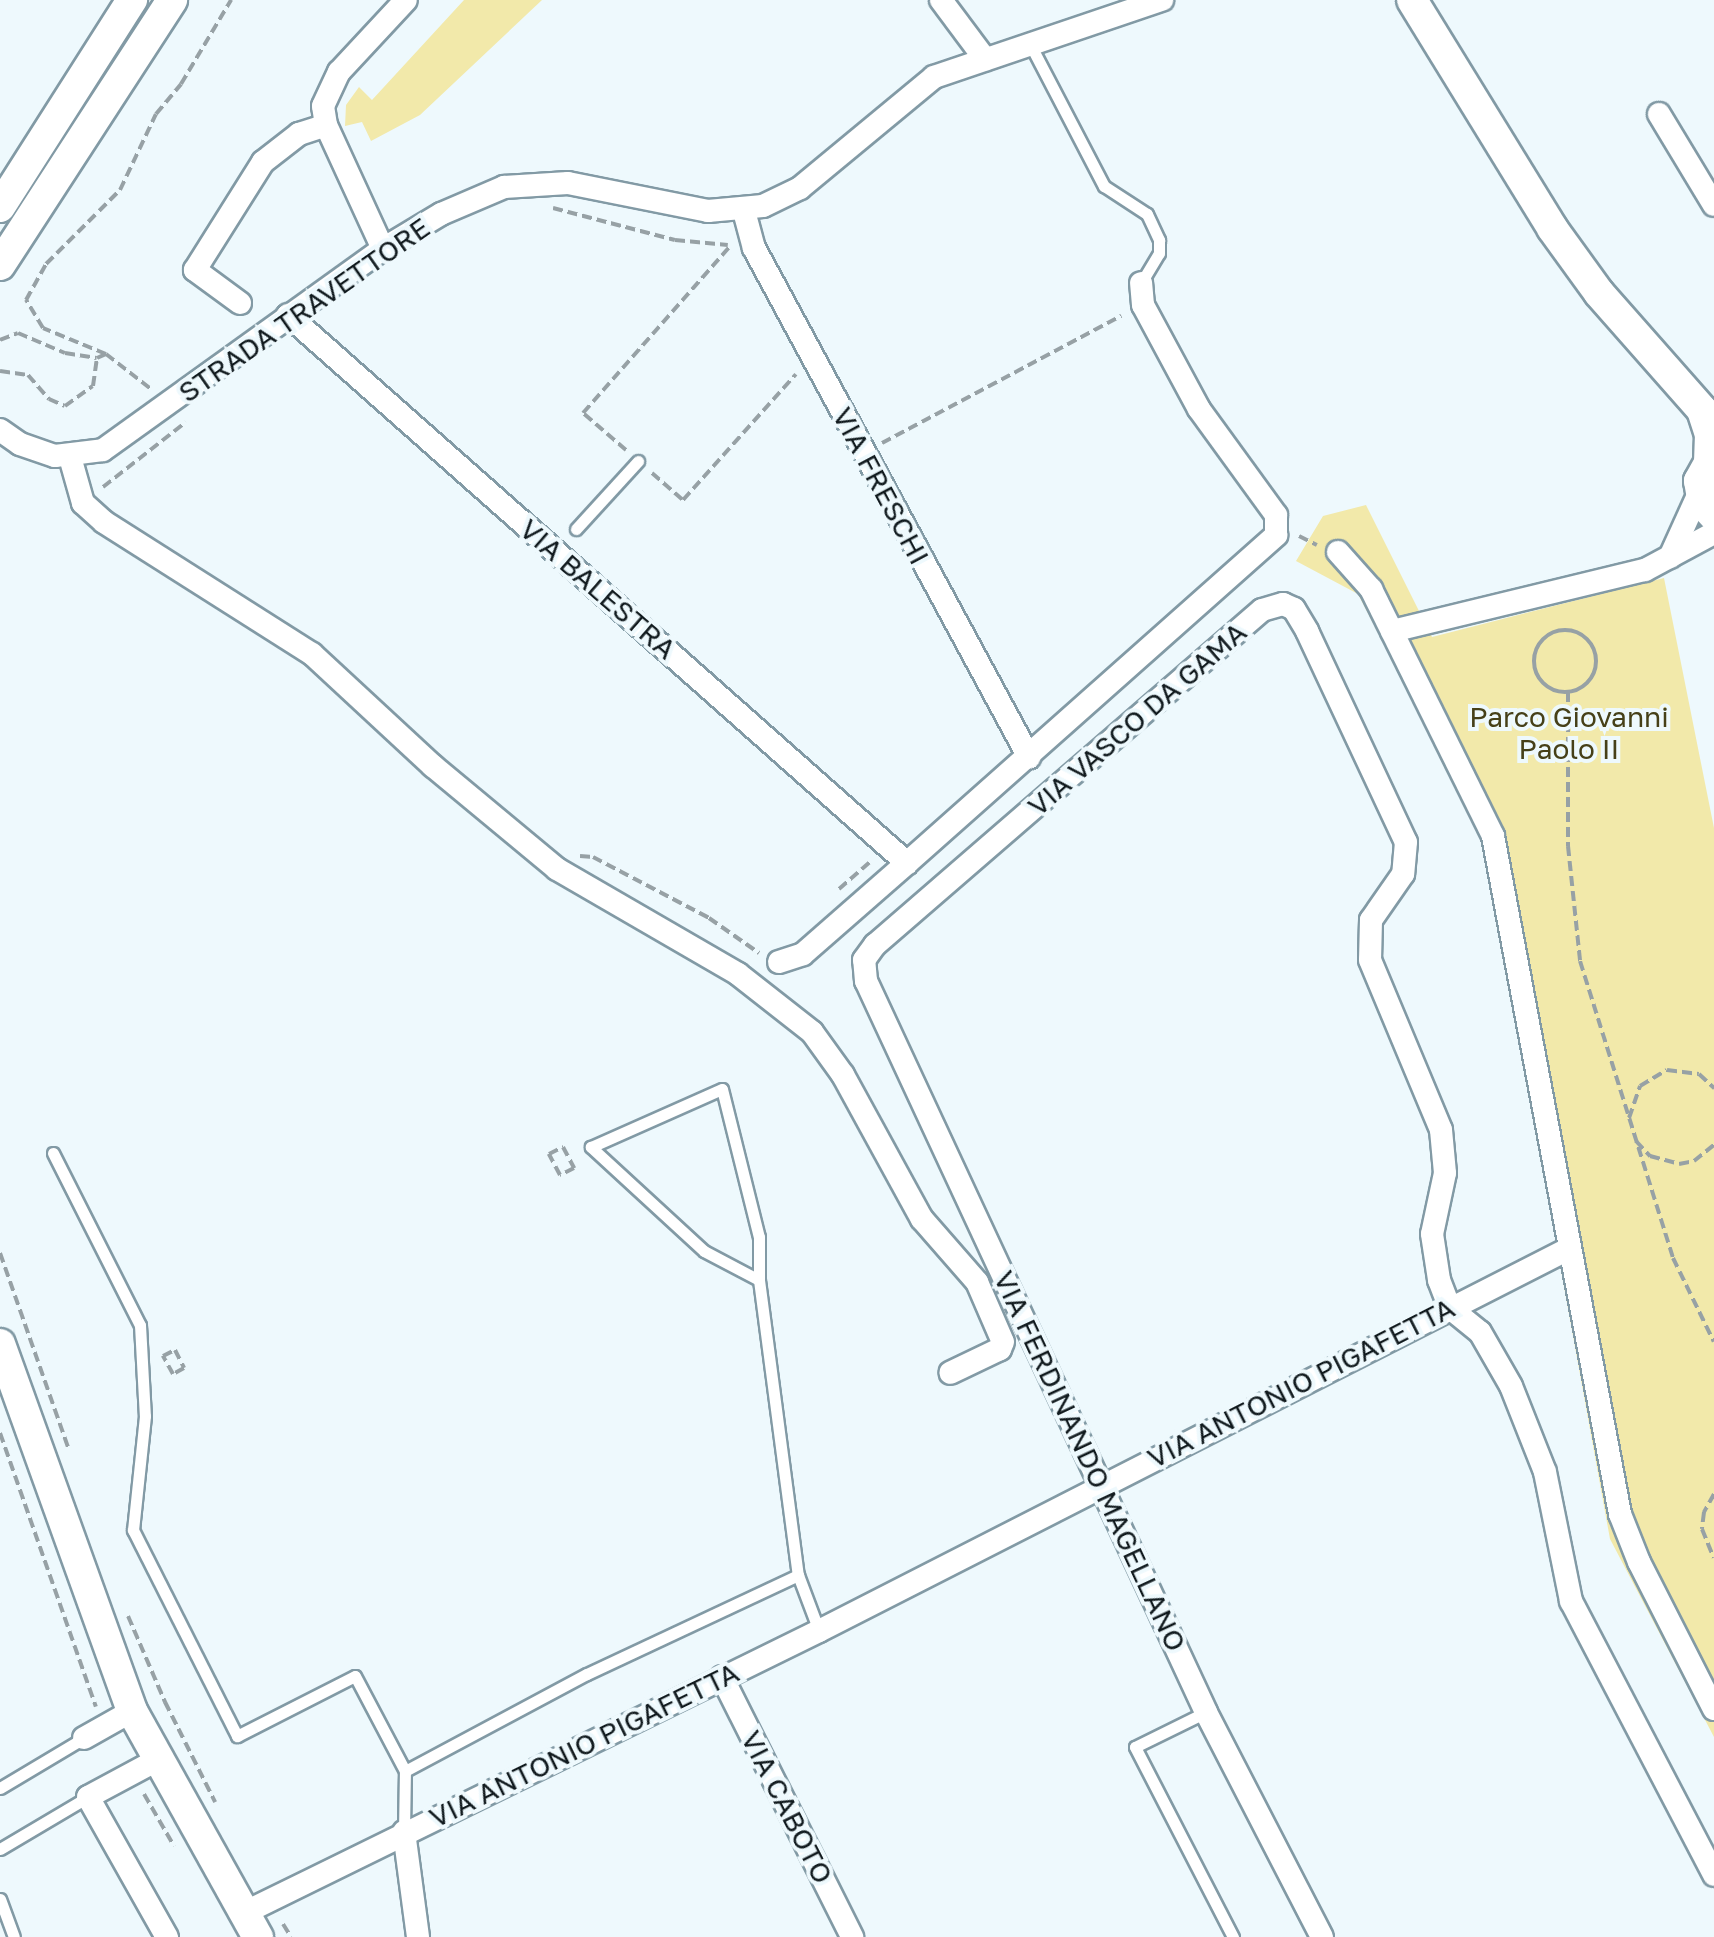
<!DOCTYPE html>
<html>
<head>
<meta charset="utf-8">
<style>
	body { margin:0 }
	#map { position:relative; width:1714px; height:1937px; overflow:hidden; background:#eef9fd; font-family:"Golos Text",sans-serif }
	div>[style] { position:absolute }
	.green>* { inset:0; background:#f2e9aa }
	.path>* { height:4px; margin-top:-2px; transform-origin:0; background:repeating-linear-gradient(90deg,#97a1a5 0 10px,transparent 0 15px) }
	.path>.ring { margin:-2px; padding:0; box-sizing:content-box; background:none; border:4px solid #97a1a5; border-radius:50% }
	.roads { filter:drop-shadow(2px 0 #829aa5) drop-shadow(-2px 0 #829aa5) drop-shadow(0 2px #829aa5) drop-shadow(0 -2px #829aa5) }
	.lane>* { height:11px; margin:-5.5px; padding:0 5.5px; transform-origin:5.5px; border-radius:5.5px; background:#fff }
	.street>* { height:22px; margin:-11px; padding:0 11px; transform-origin:11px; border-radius:11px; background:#fff }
	.secondary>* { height:30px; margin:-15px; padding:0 15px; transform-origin:15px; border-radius:15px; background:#fff }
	span { translate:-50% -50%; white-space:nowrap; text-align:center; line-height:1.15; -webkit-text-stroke:8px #eef9fd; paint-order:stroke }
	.street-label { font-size:28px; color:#111a1e }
	.park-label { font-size:28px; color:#464018 }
</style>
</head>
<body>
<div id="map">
	<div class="green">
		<i style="clip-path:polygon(464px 0,542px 0,420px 115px,371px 141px,362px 122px,345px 126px,346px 105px,359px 87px,372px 100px)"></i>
		<i style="clip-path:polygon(1366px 505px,1432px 637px,1664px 578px,1714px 828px,1714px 1737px,1610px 1539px,1481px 831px,1358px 594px,1296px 561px,1323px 516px)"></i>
	</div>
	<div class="path">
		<i style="left:553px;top:208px;width:126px;rotate:14.7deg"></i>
		<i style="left:675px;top:240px;width:53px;rotate:5.4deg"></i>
		<i style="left:0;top:340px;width:19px;rotate:-21deg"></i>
		<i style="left:18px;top:333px;width:51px;rotate:23.1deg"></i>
		<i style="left:65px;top:353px;width:32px;rotate:9deg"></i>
		<i style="left:97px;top:358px;width:10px;rotate:-24deg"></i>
		<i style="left:106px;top:354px;width:57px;rotate:37.9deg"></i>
		<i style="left:106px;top:354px;width:68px;rotate:-157.6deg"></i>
		<i style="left:43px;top:328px;width:33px;rotate:-121deg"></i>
		<i style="left:26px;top:300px;width:41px;rotate:-60.9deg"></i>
		<i style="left:46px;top:264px;width:105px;rotate:-45deg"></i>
		<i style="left:120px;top:190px;width:84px;rotate:-64.7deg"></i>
		<i style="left:156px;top:114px;width:39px;rotate:-50deg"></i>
		<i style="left:181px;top:84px;width:98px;rotate:-59.2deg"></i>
		<i style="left:0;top:371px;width:28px;rotate:8deg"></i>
		<i style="left:28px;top:375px;width:32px;rotate:49deg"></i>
		<i style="left:49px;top:399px;width:17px;rotate:24deg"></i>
		<i style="left:65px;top:406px;width:34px;rotate:-36deg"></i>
		<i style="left:93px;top:386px;width:27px;rotate:-82deg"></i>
		<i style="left:882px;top:443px;width:271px;rotate:-28deg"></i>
		<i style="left:626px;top:450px;width:57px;rotate:-139.3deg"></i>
		<i style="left:583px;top:413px;width:224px;rotate:-48.6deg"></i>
		<i style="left:652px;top:473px;width:41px;rotate:41.1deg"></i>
		<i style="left:683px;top:500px;width:169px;rotate:-48.1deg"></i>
		<i style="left:103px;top:487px;width:105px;rotate:-38.1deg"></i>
		<i style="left:1299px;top:536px;width:20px;rotate:27deg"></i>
		<i class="ring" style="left:1534px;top:630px;width:58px;height:58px"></i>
		<i style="left:1568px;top:692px;width:154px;rotate:90deg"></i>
		<i style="left:1568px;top:846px;width:116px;rotate:84deg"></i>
		<i style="left:1580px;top:961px;width:311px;rotate:72.6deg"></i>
		<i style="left:1673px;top:1258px;width:93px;rotate:64deg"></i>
		<i style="left:580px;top:856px;width:13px;rotate:4deg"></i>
		<i style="left:593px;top:857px;width:131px;rotate:27.7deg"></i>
		<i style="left:709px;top:918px;width:61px;rotate:35deg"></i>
		<i style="left:839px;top:889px;width:41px;rotate:-41.1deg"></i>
		<i style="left:1629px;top:1118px;width:34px;rotate:-71deg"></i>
		<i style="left:1640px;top:1086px;width:31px;rotate:-31deg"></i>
		<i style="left:1667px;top:1070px;width:32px;rotate:7deg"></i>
		<i style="left:1699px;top:1074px;width:21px;rotate:43deg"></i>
		<i style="left:1636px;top:1141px;width:21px;rotate:47deg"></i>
		<i style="left:1650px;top:1156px;width:30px;rotate:15deg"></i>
		<i style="left:1679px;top:1164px;width:15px;rotate:-11deg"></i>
		<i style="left:1694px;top:1161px;width:26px;rotate:-39deg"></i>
		<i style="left:563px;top:1147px;width:24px;rotate:62deg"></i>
		<i style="left:574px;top:1168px;width:16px;rotate:153deg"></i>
		<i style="left:560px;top:1175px;width:24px;rotate:-118deg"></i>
		<i style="left:549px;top:1154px;width:16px;rotate:-27deg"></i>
		<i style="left:0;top:1253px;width:206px;rotate:70.7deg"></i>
		<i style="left:175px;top:1350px;width:20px;rotate:63deg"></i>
		<i style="left:184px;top:1368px;width:13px;rotate:151deg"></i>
		<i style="left:173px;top:1374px;width:21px;rotate:-119deg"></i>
		<i style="left:163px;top:1356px;width:13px;rotate:-27deg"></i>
		<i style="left:0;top:1433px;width:290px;rotate:70.7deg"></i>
		<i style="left:1714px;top:1494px;width:21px;rotate:119deg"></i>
		<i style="left:1704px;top:1512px;width:17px;rotate:97deg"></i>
		<i style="left:1702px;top:1529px;width:31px;rotate:68deg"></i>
		<i style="left:128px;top:1616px;width:94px;rotate:66.7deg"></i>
		<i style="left:165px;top:1702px;width:112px;rotate:63.4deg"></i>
		<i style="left:144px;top:1794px;width:60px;rotate:60deg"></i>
		<i style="left:283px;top:1924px;width:15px;rotate:58deg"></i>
	</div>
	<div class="roads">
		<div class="lane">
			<i style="left:1031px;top:46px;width:158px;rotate:62.5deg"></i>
			<i style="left:1104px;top:186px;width:51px;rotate:33.1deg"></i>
			<i style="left:1147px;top:214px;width:29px;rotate:65deg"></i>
			<i style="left:1159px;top:240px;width:13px;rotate:90deg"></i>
			<i style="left:1159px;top:253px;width:35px;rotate:121deg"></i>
			<i style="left:576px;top:529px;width:92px;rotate:-47.6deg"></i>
			<i style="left:53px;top:1153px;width:193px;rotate:63.2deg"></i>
			<i style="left:140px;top:1325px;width:91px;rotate:86.9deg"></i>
			<i style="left:145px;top:1416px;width:115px;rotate:96deg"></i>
			<i style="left:133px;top:1530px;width:231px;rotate:63.2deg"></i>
			<i style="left:237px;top:1736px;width:132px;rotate:-27deg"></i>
			<i style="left:355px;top:1676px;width:107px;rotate:62.2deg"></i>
			<i style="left:405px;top:1771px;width:206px;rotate:-28.1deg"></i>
			<i style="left:587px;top:1674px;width:233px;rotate:-25.1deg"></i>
			<i style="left:759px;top:1280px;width:62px;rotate:-152.2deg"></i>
			<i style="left:704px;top:1251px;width:154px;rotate:-137.4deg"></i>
			<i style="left:591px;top:1147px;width:143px;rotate:-23.9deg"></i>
			<i style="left:722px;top:1089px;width:153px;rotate:76deg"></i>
			<i style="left:759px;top:1237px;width:43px;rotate:90deg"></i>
			<i style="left:759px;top:1280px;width:298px;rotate:82.5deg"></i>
			<i style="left:798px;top:1575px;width:60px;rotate:69.4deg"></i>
			<i style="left:1206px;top:1712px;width:79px;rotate:153.8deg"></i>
			<i style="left:1135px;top:1747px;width:214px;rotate:62.7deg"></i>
			<i style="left:0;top:1788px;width:98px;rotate:-30.8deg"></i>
			<i style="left:404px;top:1832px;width:61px;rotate:-89.1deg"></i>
			<i style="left:0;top:1849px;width:102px;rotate:-30.6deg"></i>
			<i style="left:0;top:1899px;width:40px;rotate:69.8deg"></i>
		</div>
		<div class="street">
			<i style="left:941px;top:0;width:74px;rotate:53.3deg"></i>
			<i style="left:1659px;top:114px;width:106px;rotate:58.9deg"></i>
			<i style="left:744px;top:211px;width:38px;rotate:75deg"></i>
			<i style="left:754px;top:248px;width:579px;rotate:61.62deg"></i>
			<i style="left:383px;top:249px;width:136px;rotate:-114.7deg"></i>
			<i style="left:326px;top:125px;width:19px;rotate:-99deg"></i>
			<i style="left:323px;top:106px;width:38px;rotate:-65deg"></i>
			<i style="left:339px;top:72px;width:98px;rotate:-47.1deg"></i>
			<i style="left:240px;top:303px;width:56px;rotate:-143.7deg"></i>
			<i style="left:195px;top:270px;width:128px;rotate:-57.8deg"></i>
			<i style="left:263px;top:162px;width:46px;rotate:-37.9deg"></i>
			<i style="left:299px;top:134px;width:28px;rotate:-18deg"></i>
			<i style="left:288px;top:315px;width:827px;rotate:41.52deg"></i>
			<i style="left:907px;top:863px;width:494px;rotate:-41.6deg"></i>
			<i style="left:1276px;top:535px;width:20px;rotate:-90deg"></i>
			<i style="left:1276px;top:515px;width:131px;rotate:-126deg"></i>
			<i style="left:1199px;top:409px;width:118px;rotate:-118.3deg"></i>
			<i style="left:1143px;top:305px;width:22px;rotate:-95deg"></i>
			<i style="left:0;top:430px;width:24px;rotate:35deg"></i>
			<i style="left:20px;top:444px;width:37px;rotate:19deg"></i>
			<i style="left:55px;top:456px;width:48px;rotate:-7.1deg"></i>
			<i style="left:103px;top:450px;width:345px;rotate:-35.7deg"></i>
			<i style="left:383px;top:249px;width:68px;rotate:-31.1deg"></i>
			<i style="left:441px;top:214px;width:69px;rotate:-23.2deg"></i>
			<i style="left:504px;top:187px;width:64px;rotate:-3.6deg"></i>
			<i style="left:568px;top:183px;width:143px;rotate:11.3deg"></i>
			<i style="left:708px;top:211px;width:55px;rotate:-5.2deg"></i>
			<i style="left:763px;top:206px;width:41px;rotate:-25.9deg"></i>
			<i style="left:800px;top:188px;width:174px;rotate:-39.6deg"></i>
			<i style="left:934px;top:77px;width:241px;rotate:-18.7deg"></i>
			<i style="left:70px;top:457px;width:48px;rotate:74.2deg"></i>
			<i style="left:83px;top:503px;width:28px;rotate:42deg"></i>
			<i style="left:104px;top:522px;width:246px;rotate:32.4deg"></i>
			<i style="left:312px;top:654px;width:165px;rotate:42.8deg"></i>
			<i style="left:433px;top:766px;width:161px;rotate:39.7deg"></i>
			<i style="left:557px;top:869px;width:209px;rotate:30.1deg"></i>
			<i style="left:738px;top:974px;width:94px;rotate:38.1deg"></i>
			<i style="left:812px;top:1032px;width:53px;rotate:54.2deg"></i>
			<i style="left:843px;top:1075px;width:164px;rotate:61.3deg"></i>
			<i style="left:922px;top:1219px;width:84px;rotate:48.9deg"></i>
			<i style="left:977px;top:1282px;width:65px;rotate:66.6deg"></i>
			<i style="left:1003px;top:1342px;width:8px;rotate:113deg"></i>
			<i style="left:1000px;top:1349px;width:55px;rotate:154.4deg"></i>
			<i style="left:1338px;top:552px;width:50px;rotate:48.3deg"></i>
			<i style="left:1371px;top:589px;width:275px;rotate:63.7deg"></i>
			<i style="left:1493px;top:836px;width:690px;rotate:79.39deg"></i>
			<i style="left:1620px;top:1514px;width:52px;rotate:68.4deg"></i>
			<i style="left:1639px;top:1562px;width:165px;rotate:63deg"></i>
			<i style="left:1670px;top:557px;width:70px;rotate:-65.6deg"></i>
			<i style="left:1392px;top:631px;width:260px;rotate:-13.6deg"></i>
			<i style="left:1645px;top:570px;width:78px;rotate:-28.2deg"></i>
			<i style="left:779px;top:962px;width:25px;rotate:-18deg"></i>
			<i style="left:803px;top:954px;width:138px;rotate:-41.2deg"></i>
			<i style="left:722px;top:1677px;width:291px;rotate:63.4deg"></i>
			<i style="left:84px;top:1738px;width:55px;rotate:-29.4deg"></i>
			<i style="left:157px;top:1760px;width:78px;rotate:151.8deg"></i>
			<i style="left:88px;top:1797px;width:161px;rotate:60.6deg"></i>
			<i style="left:404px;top:1832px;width:106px;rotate:82.4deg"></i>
			<i style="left:244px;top:1913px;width:640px;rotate:-26.12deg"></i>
			<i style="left:819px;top:1631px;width:843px;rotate:-27.02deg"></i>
			<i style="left:1322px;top:1937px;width:253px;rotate:-117.3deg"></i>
			<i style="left:1206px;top:1712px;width:806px;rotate:-114.94deg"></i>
			<i style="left:866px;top:981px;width:21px;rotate:-95deg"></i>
			<i style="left:864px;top:960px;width:19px;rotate:-54deg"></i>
			<i style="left:875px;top:945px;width:512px;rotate:-40.88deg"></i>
			<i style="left:1262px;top:610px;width:22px;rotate:-16deg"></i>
			<i style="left:1283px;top:604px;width:12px;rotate:24deg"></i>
			<i style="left:1294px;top:609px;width:26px;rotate:59deg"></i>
			<i style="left:1307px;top:631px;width:233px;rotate:64.9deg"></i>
			<i style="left:1406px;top:842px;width:32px;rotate:95deg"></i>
			<i style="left:1403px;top:874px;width:56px;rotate:124.8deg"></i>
			<i style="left:1371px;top:920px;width:40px;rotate:91.4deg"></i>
			<i style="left:1370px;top:960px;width:184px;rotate:67.3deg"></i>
			<i style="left:1441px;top:1130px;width:43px;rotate:84.7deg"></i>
			<i style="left:1445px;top:1173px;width:62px;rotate:102deg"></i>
			<i style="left:1432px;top:1234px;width:47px;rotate:81.3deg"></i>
			<i style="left:1439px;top:1280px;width:30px;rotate:69deg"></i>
			<i style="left:1450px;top:1308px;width:38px;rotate:39deg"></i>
			<i style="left:1480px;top:1332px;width:62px;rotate:60.1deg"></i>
			<i style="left:1511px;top:1386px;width:92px;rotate:68.4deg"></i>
			<i style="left:1545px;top:1472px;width:132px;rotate:78.6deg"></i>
			<i style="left:1571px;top:1601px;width:309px;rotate:62.4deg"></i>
		</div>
		<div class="secondary">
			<i style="left:1412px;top:0;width:268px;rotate:58.4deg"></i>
			<i style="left:1552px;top:228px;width:80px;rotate:54.1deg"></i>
			<i style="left:1599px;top:293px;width:156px;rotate:48.6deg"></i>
			<i style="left:1702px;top:410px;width:25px;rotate:72deg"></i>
			<i style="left:1710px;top:434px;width:25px;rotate:92deg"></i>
			<i style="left:0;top:207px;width:246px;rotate:-57.5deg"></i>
			<i style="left:0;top:265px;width:316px;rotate:-57deg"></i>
			<i style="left:1714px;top:454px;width:31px;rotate:119deg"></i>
			<i style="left:1699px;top:481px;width:23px;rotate:80deg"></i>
			<i style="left:1703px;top:504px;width:16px;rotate:47deg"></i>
			<i style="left:0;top:1344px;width:390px;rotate:70.2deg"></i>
			<i style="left:132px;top:1711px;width:259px;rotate:60.9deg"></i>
		</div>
	</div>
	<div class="street-label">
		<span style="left:304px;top:310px;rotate:-35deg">STRADA TRAVETTORE</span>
		<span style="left:881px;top:486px;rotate:62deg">VIA FRESCHI</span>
		<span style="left:598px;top:589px;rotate:41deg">VIA BALESTRA</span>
		<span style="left:1137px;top:719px;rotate:-41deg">VIA VASCO DA GAMA</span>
		<span style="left:1301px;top:1383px;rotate:-27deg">VIA ANTONIO PIGAFETTA</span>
		<span style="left:1090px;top:1461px;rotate:65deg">VIA FERDINANDO MAGELLANO</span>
		<span style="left:584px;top:1745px;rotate:-26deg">VIA ANTONIO PIGAFETTA</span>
		<span style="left:787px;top:1807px;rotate:63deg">VIA CABOTO</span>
	</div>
	<div class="park-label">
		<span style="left:1569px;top:733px">Parco Giovanni<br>Paolo II</span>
	</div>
</div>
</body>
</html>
